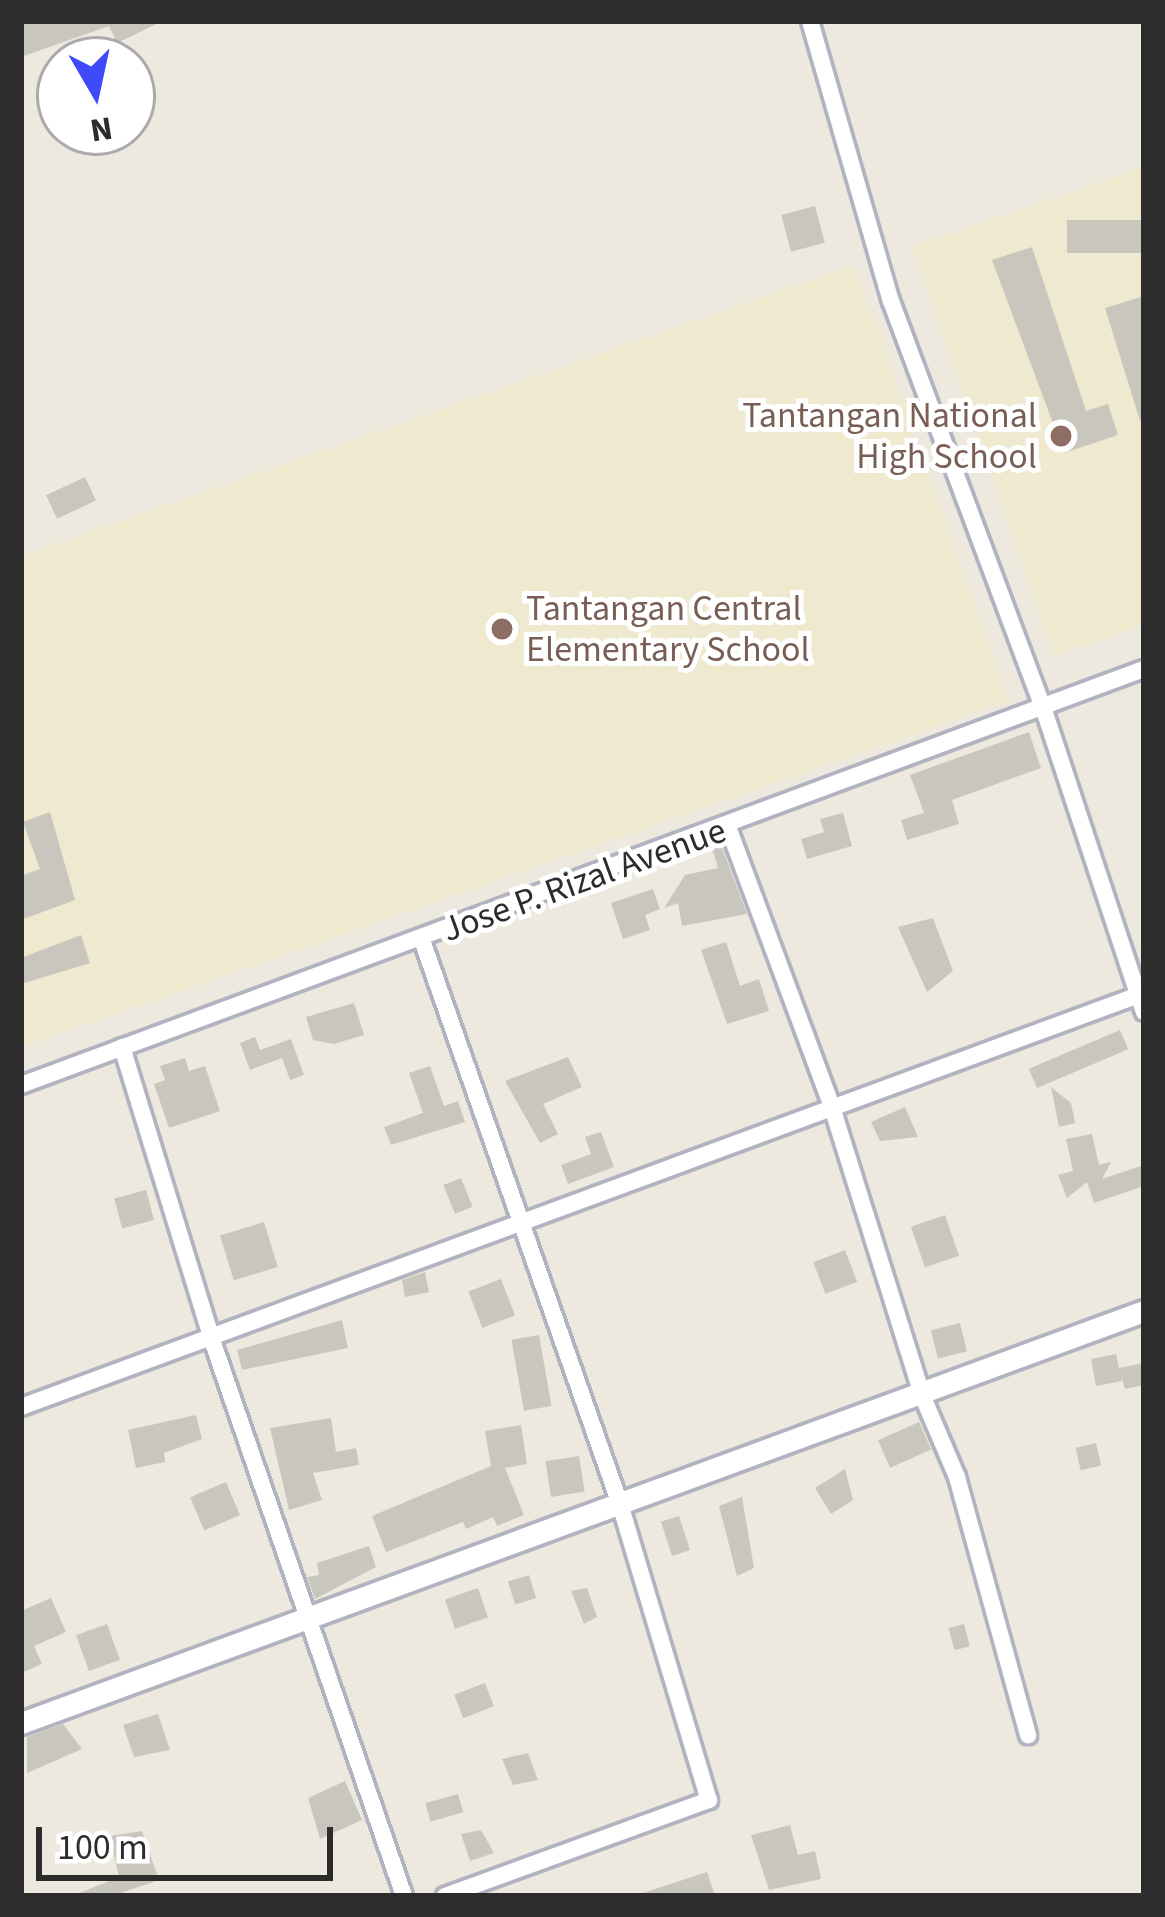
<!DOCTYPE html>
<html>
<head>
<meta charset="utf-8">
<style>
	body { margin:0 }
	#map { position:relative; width:1165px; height:1917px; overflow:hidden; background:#eee9df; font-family:"Source Sans 3",sans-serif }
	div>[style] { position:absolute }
	.education>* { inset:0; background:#efe9cf }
	.building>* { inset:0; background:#c9c7bd; transform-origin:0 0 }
	.roads { filter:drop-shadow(3px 0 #b2b3c0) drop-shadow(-3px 0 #b2b3c0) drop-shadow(0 3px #b2b3c0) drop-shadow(0 -3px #b2b3c0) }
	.street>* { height:16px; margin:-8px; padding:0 8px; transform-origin:8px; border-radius:8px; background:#fff }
	.secondary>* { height:21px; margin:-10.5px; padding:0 10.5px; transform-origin:10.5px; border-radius:10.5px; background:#fff }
	.dots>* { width:33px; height:33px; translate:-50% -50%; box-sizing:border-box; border:6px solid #fff; border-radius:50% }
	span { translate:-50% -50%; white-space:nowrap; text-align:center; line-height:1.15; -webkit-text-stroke:10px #fff; paint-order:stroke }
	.education-label { font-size:36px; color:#785e54 }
	.right { translate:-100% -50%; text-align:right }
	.left { translate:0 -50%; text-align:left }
	.street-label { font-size:36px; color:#2c2c2c }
	.frame { position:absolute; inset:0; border:24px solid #2c2c2c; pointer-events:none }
	.north { position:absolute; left:36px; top:36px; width:120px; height:120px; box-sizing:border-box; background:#fff; border:3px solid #ababab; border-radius:50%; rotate:171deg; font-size:33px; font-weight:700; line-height:48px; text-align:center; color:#2c2c2c }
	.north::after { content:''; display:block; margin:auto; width:42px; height:54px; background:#3f4bfb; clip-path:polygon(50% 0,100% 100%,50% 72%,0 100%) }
	.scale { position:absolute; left:36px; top:1827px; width:297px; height:54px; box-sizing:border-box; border:6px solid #2c2c2c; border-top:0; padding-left:15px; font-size:36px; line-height:42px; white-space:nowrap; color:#2c2c2c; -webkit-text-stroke:9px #fff; paint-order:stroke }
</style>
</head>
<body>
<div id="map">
	<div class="education">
		<i style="clip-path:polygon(1144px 167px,1144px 625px,1054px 656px,912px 247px)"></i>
		<i style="clip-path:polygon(855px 265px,1009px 701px,21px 1047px,21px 556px)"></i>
	</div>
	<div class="building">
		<i style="clip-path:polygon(21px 21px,163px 21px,117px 43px,109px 26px,21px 57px)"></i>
		<i style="left:815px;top:206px;width:38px;height:35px;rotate:75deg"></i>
		<i style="left:1144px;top:220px;width:33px;height:77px;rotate:90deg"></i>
		<i style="clip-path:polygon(1032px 247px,1086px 411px,1108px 404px,1118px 435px,1064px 453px,992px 260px)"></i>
		<i style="clip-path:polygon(1144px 296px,1144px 420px,1140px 421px,1105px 308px)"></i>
		<i style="left:85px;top:477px;width:26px;height:43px;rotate:65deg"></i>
		<i style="clip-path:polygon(1029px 732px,1041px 768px,952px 800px,959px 824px,907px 840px,901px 820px,924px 813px,910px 775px)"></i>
		<i style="clip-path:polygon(50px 812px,75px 900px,21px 920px,21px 876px,40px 869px,23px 822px)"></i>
		<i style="clip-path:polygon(843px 813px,852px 846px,807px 859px,801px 839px,824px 832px,820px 819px)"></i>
		<i style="clip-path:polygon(721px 845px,747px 914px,682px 926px,678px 903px,664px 908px,685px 875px,718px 868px,712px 848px)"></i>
		<i style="clip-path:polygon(653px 889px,660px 909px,645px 915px,650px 930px,623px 939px,611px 903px)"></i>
		<i style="clip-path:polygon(933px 918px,953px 971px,927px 992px,898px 927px)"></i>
		<i style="clip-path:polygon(81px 935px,90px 963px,21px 984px,21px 958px)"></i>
		<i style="clip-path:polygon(726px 942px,740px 986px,759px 979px,769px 1011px,727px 1024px,701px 950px)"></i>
		<i style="clip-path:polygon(354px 1003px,364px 1035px,334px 1044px,313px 1040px,306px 1017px)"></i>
		<i style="left:1120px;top:1030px;width:21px;height:99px;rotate:67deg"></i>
		<i style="clip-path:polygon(255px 1037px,260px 1050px,291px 1039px,304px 1075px,290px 1080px,282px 1058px,250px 1070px,240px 1043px)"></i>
		<i style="clip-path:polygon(568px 1057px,582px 1087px,543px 1104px,558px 1134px,540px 1143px,505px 1081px)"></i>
		<i style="clip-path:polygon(185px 1058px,189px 1071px,205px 1066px,220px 1111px,169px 1128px,154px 1084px,165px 1080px,160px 1066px)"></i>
		<i style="clip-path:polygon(430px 1066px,444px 1106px,458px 1101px,465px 1122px,391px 1145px,384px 1127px,423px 1113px,409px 1073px)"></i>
		<i style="clip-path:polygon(1051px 1087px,1071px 1103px,1075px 1123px,1059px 1127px)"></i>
		<i style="clip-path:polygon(905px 1107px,918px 1137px,880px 1141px,871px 1122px)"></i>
		<i style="clip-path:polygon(601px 1132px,614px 1167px,568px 1184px,561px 1165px,591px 1154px,585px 1137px)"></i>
		<i style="clip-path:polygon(1092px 1134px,1099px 1165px,1111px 1162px,1102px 1179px,1144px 1165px,1144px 1186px,1094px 1203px,1087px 1182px,1067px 1198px,1058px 1175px,1073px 1171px,1066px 1139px)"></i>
		<i style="left:461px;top:1178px;width:31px;height:19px;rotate:68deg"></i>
		<i style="left:146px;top:1190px;width:31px;height:33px;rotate:75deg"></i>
		<i style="left:945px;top:1215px;width:43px;height:36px;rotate:71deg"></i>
		<i style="left:264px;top:1222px;width:47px;height:46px;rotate:73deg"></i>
		<i style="left:845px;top:1250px;width:34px;height:34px;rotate:69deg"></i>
		<i style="clip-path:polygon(425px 1272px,429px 1292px,405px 1297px,402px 1280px)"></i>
		<i style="left:501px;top:1279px;width:39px;height:35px;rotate:69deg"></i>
		<i style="clip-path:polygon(342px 1320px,348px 1348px,242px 1370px,237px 1350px)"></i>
		<i style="left:960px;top:1323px;width:29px;height:30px;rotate:76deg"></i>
		<i style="left:539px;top:1335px;width:72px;height:28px;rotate:80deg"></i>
		<i style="clip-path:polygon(1116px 1354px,1119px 1368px,1144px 1363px,1144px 1385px,1125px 1389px,1120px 1372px,1122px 1381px,1096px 1386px,1091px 1359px)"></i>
		<i style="clip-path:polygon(196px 1415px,202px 1439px,164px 1453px,165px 1462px,136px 1468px,128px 1430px)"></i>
		<i style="clip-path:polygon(331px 1418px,336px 1452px,356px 1448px,359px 1465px,313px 1473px,322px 1500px,289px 1510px,270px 1428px)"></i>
		<i style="left:919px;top:1422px;width:30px;height:45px;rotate:66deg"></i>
		<i style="clip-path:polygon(521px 1425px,527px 1464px,505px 1468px,524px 1515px,497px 1526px,493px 1517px,466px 1529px,463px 1522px,386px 1552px,372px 1516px,491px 1466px,485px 1431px)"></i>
		<i style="left:1096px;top:1443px;width:23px;height:21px;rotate:77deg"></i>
		<i style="left:579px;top:1456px;width:36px;height:34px;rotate:81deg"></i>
		<i style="clip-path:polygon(845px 1469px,853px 1500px,831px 1514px,815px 1488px)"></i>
		<i style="left:226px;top:1482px;width:36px;height:39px;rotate:67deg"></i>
		<i style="clip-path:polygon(742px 1497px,754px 1568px,737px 1576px,719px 1506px)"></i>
		<i style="left:679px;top:1516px;width:36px;height:19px;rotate:72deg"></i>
		<i style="clip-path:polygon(369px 1546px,376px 1567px,315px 1599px,307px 1577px,319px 1575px,317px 1563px)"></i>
		<i style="left:529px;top:1575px;width:24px;height:22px;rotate:73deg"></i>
		<i style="left:478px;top:1588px;width:31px;height:35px;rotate:71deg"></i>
		<i style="clip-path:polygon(587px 1588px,597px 1617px,584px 1624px,571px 1591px)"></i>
		<i style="clip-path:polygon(51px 1598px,66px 1632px,34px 1646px,42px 1664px,21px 1673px,21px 1611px)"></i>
		<i style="left:107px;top:1624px;width:38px;height:33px;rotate:70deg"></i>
		<i style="left:964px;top:1624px;width:23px;height:16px;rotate:75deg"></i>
		<i style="left:485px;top:1683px;width:25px;height:33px;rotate:69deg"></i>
		<i style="clip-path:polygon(158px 1714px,170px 1750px,134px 1757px,123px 1725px)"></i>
		<i style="clip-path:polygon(63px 1724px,82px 1749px,27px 1773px,27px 1737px)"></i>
		<i style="clip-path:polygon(528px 1753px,538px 1780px,513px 1785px,502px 1759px)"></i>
		<i style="clip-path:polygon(345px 1781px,362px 1820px,320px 1839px,308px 1798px)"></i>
		<i style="left:458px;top:1794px;width:19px;height:34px;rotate:74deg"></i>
		<i style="clip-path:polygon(790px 1825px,798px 1855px,815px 1851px,821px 1879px,769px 1890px,751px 1835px)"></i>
		<i style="clip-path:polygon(481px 1830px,494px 1853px,470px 1861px,461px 1834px)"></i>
		<i style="clip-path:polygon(142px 1831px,159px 1880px,112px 1896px,72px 1896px,119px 1877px,110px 1836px)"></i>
		<i style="clip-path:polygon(707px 1872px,715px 1896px,644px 1896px,643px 1893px)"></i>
	</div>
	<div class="roads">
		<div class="street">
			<i style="left:810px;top:21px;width:291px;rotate:73.9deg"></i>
			<i style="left:891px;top:301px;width:434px;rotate:69.5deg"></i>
			<i style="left:1043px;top:707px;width:321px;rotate:71.7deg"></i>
			<i style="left:728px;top:827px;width:296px;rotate:69.6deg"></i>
			<i style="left:831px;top:1104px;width:305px;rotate:72.6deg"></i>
			<i style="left:922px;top:1395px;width:89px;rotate:66.9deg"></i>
			<i style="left:957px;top:1477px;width:268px;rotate:74.6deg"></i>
			<i style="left:422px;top:940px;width:598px;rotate:70.66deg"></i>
			<i style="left:620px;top:1504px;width:309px;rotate:73.3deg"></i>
			<i style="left:709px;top:1800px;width:281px;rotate:160deg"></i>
			<i style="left:122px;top:1047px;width:303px;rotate:72.9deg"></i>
			<i style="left:211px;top:1337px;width:591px;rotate:70.95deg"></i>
			<i style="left:21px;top:1085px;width:1198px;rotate:-20.33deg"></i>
			<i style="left:21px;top:1407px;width:1197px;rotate:-20.24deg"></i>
		</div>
		<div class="secondary">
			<i style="left:21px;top:1723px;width:1196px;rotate:-20.15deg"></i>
		</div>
	</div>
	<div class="dots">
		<i style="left:1061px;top:436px;background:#8d6e63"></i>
		<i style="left:502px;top:629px;background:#8d6e63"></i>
	</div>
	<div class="education-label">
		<span class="right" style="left:1037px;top:436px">Tantangan National<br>High School</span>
		<span class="left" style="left:526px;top:629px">Tantangan Central<br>Elementary School</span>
	</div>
	<div class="street-label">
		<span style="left:584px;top:880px;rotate:-20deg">Jose P. Rizal Avenue</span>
	</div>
	<div class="frame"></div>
	<div class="north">N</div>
	<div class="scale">100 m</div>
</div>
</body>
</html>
